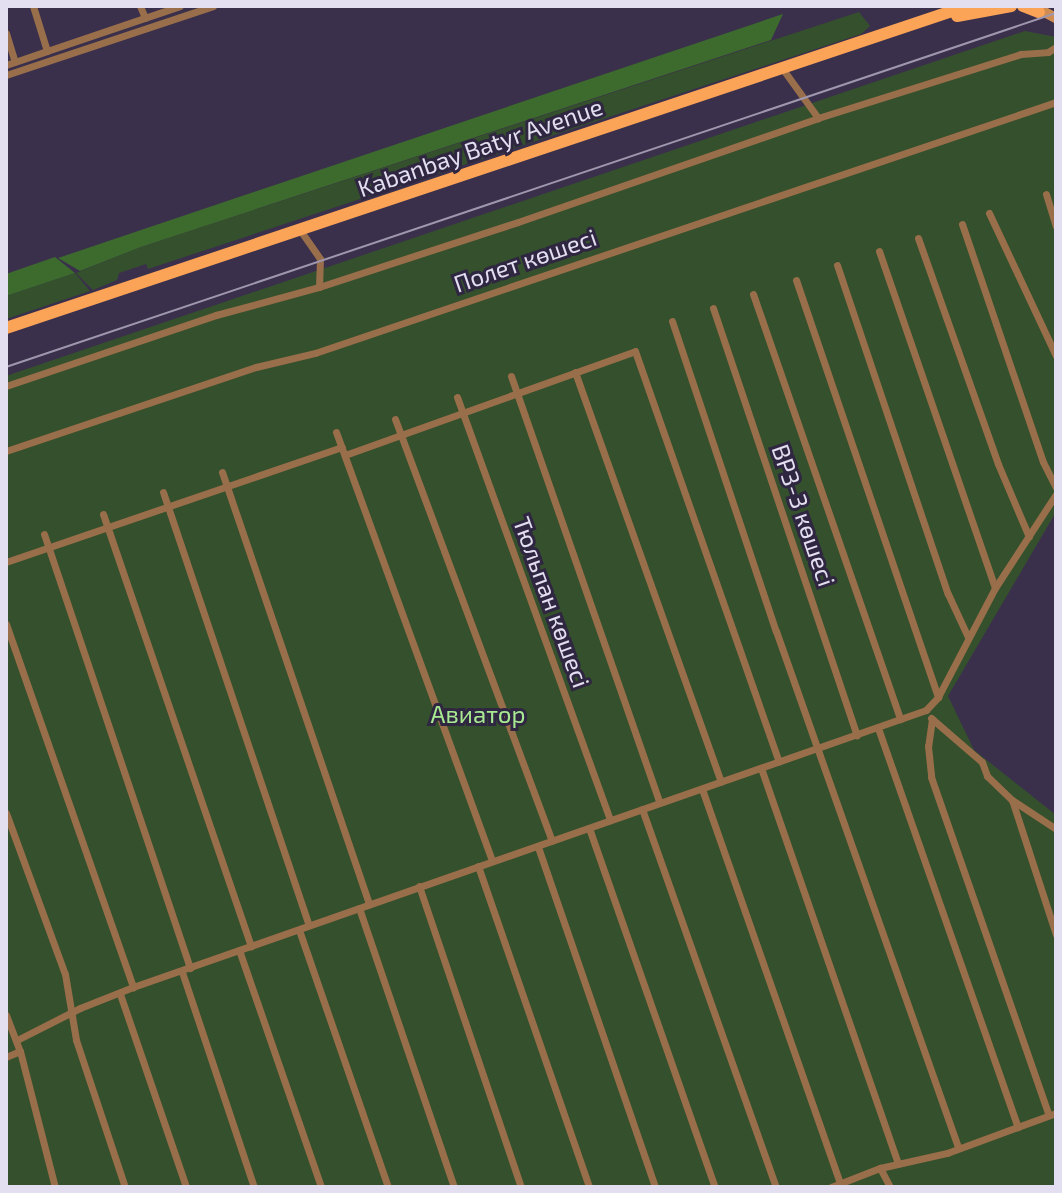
<!DOCTYPE html>
<html>
<head>
<meta charset="utf-8">
<style>
	body { margin:0 }
	#map { position:relative; width:1062px; height:1193px; overflow:hidden; background:#3a304c; font-family:"Exo 2",sans-serif }
	div>[style] { position:absolute }
	.green>* { inset:0; background:#35502c }
	.forest>* { inset:0; background:#3d6a2d }
	.street>* { height:7px; margin:-3.5px; padding:0 3.5px; transform-origin:3.5px; border-radius:3.5px; background:#996e4b }
	.secondary>* { height:10px; margin:-5px; padding:0 5px; transform-origin:5px; border-radius:5px; background:#d18c53 }
	.primary>* { height:12px; margin:-6px; padding:0 6px; transform-origin:6px; border-radius:6px; background:#fba357 }
	.tram>* { height:2px; margin:-1px; padding:0 1px; transform-origin:1px; border-radius:1px; background:#9e97ad }
	span { translate:-50% -50%; white-space:nowrap; text-align:center; line-height:1.15; -webkit-text-stroke:6px #2f2641; paint-order:stroke }
	.street-label { font-size:24px; color:#e3def0 }
	.park-label { font-size:24px; color:#a8ea92 }
	.frame { position:absolute; inset:0; border:8px solid #e3def0; pointer-events:none }
</style>
</head>
<body>
<div id="map">
	<div class="green">
		<i style="clip-path:polygon(859px 12px,870px 26px,861px 34px,148px 269px,146px 264px,119px 273px,117px 280px,93px 290px,76px 273px,141px 247px)"></i>
		<i style="clip-path:polygon(1025px 31px,1056px 37px,1056px 512px,948px 696px,974px 750px,1056px 815px,1056px 1187px,6px 1187px,6px 376px)"></i>
		<i style="clip-path:polygon(75px 273px,90px 291px,6px 319px,6px 296px)"></i>
	</div>
	<div class="forest">
		<i style="clip-path:polygon(783px 14px,771px 40px,141px 247px,80px 271px,58px 258px)"></i>
		<i style="clip-path:polygon(55px 257px,75px 273px,6px 296px,6px 274px)"></i>
	</div>
	<div class="street">
		<i style="left:140px;top:6px;width:13px;rotate:67deg"></i>
		<i style="left:6px;top:33px;width:30px;rotate:73deg"></i>
		<i style="left:47px;top:51px;width:140px;rotate:-18.7deg"></i>
		<i style="left:6px;top:65px;width:43px;rotate:-18.9deg"></i>
		<i style="left:47px;top:51px;width:47px;rotate:-107.3deg"></i>
		<i style="left:782px;top:68px;width:62px;rotate:54.2deg"></i>
		<i style="left:6px;top:75px;width:218px;rotate:-18.4deg"></i>
		<i style="left:1046px;top:194px;width:34px;rotate:73deg"></i>
		<i style="left:989px;top:213px;width:158px;rotate:64.9deg"></i>
		<i style="left:962px;top:224px;width:251px;rotate:71.2deg"></i>
		<i style="left:1043px;top:462px;width:29px;rotate:63deg"></i>
		<i style="left:300px;top:230px;width:35px;rotate:55deg"></i>
		<i style="left:320px;top:259px;width:28px;rotate:92deg"></i>
		<i style="left:918px;top:238px;width:240px;rotate:70.5deg"></i>
		<i style="left:998px;top:464px;width:79px;rotate:67deg"></i>
		<i style="left:879px;top:251px;width:356px;rotate:71deg"></i>
		<i style="left:837px;top:265px;width:347px;rotate:71.4deg"></i>
		<i style="left:948px;top:594px;width:47px;rotate:65.1deg"></i>
		<i style="left:796px;top:280px;width:441px;rotate:71.2deg"></i>
		<i style="left:753px;top:294px;width:450px;rotate:70.9deg"></i>
		<i style="left:713px;top:308px;width:451px;rotate:71.4deg"></i>
		<i style="left:672px;top:321px;width:327px;rotate:71.5deg"></i>
		<i style="left:776px;top:631px;width:547px;rotate:70.57deg"></i>
		<i style="left:575px;top:372px;width:435px;rotate:70.4deg"></i>
		<i style="left:511px;top:376px;width:452px;rotate:70.8deg"></i>
		<i style="left:6px;top:386px;width:222px;rotate:-18.7deg"></i>
		<i style="left:216px;top:315px;width:107px;rotate:-15.2deg"></i>
		<i style="left:319px;top:287px;width:209px;rotate:-18.1deg"></i>
		<i style="left:518px;top:222px;width:318px;rotate:-19.1deg"></i>
		<i style="left:818px;top:118px;width:213px;rotate:-17.5deg"></i>
		<i style="left:1021px;top:54px;width:27px;rotate:-4deg"></i>
		<i style="left:1048px;top:52px;width:9px;rotate:-32deg"></i>
		<i style="left:457px;top:397px;width:450px;rotate:70.1deg"></i>
		<i style="left:395px;top:419px;width:450px;rotate:69.6deg"></i>
		<i style="left:336px;top:432px;width:456px;rotate:70deg"></i>
		<i style="left:6px;top:451px;width:264px;rotate:-18.6deg"></i>
		<i style="left:256px;top:367px;width:61px;rotate:-13.3deg"></i>
		<i style="left:315px;top:353px;width:782px;rotate:-18.71deg"></i>
		<i style="left:345px;top:455px;width:308px;rotate:-19.7deg"></i>
		<i style="left:635px;top:351px;width:435px;rotate:70.7deg"></i>
		<i style="left:222px;top:472px;width:456px;rotate:71.2deg"></i>
		<i style="left:163px;top:492px;width:457px;rotate:71.4deg"></i>
		<i style="left:103px;top:514px;width:457px;rotate:71.1deg"></i>
		<i style="left:44px;top:534px;width:458px;rotate:71.4deg"></i>
		<i style="left:6px;top:562px;width:355px;rotate:-18.9deg"></i>
		<i style="left:6px;top:624px;width:385px;rotate:70.7deg"></i>
		<i style="left:931px;top:718px;width:67px;rotate:40.8deg"></i>
		<i style="left:982px;top:762px;width:15px;rotate:70deg"></i>
		<i style="left:987px;top:776px;width:35px;rotate:44deg"></i>
		<i style="left:1012px;top:800px;width:53px;rotate:33.4deg"></i>
		<i style="left:932px;top:719px;width:27px;rotate:98deg"></i>
		<i style="left:928px;top:746px;width:31px;rotate:84deg"></i>
		<i style="left:931px;top:777px;width:358px;rotate:70.8deg"></i>
		<i style="left:878px;top:728px;width:423px;rotate:70.7deg"></i>
		<i style="left:761px;top:768px;width:419px;rotate:70.9deg"></i>
		<i style="left:702px;top:789px;width:417px;rotate:70.7deg"></i>
		<i style="left:1012px;top:800px;width:142px;rotate:71.9deg"></i>
		<i style="left:642px;top:809px;width:401px;rotate:70.5deg"></i>
		<i style="left:6px;top:813px;width:171px;rotate:69.9deg"></i>
		<i style="left:65px;top:974px;width:67px;rotate:80.5deg"></i>
		<i style="left:76px;top:1040px;width:155px;rotate:71.6deg"></i>
		<i style="left:589px;top:828px;width:380px;rotate:70.7deg"></i>
		<i style="left:538px;top:847px;width:360px;rotate:71deg"></i>
		<i style="left:478px;top:866px;width:340px;rotate:70.9deg"></i>
		<i style="left:419px;top:886px;width:318px;rotate:71.3deg"></i>
		<i style="left:359px;top:908px;width:295px;rotate:71.2deg"></i>
		<i style="left:299px;top:930px;width:272px;rotate:70.9deg"></i>
		<i style="left:239px;top:950px;width:251px;rotate:70.9deg"></i>
		<i style="left:182px;top:972px;width:227px;rotate:71.5deg"></i>
		<i style="left:120px;top:994px;width:204px;rotate:71.1deg"></i>
		<i style="left:6px;top:1015px;width:39px;rotate:69deg"></i>
		<i style="left:20px;top:1051px;width:15px;rotate:157deg"></i>
		<i style="left:17px;top:1040px;width:71px;rotate:-26.9deg"></i>
		<i style="left:80px;top:1008px;width:57px;rotate:-21.6deg"></i>
		<i style="left:133px;top:987px;width:840px;rotate:-19.25deg"></i>
		<i style="left:926px;top:710px;width:18px;rotate:-47deg"></i>
		<i style="left:938px;top:697px;width:123px;rotate:-62.4deg"></i>
		<i style="left:995px;top:588px;width:112px;rotate:-57deg"></i>
		<i style="left:20px;top:1051px;width:140px;rotate:75.6deg"></i>
		<i style="left:880px;top:1168px;width:21px;rotate:62deg"></i>
		<i style="left:831px;top:1187px;width:53px;rotate:-21.2deg"></i>
		<i style="left:880px;top:1168px;width:69px;rotate:-12.6deg"></i>
		<i style="left:947px;top:1153px;width:116px;rotate:-20.2deg"></i>
	</div>
	<div class="secondary">
		<i style="left:1035px;top:7px;width:24px;rotate:28deg"></i>
	</div>
	<div class="primary">
		<i style="left:1023px;top:6px;width:17px;rotate:21deg"></i>
		<i style="left:957px;top:16px;width:55px;rotate:-10.5deg"></i>
		<i style="left:6px;top:328px;width:1014px;rotate:-18.52deg"></i>
	</div>
	<div class="tram">
		<i style="left:6px;top:367px;width:1108px;rotate:-18.63deg"></i>
	</div>
	<div class="street-label">
		<span style="left:480px;top:147px;rotate:-19deg">Kabanbay Batyr Avenue</span>
		<span style="left:525px;top:260px;rotate:-19deg">Полет көшесі</span>
		<span style="left:804px;top:515px;rotate:71deg">ВРЗ-3 көшесі</span>
		<span style="left:552px;top:602px;rotate:70deg">Тюльпан көшесі</span>
	</div>
	<div class="park-label">
		<span style="left:478px;top:714px">Авиатор</span>
	</div>
	<div class="frame"></div>
</div>
</body>
</html>
